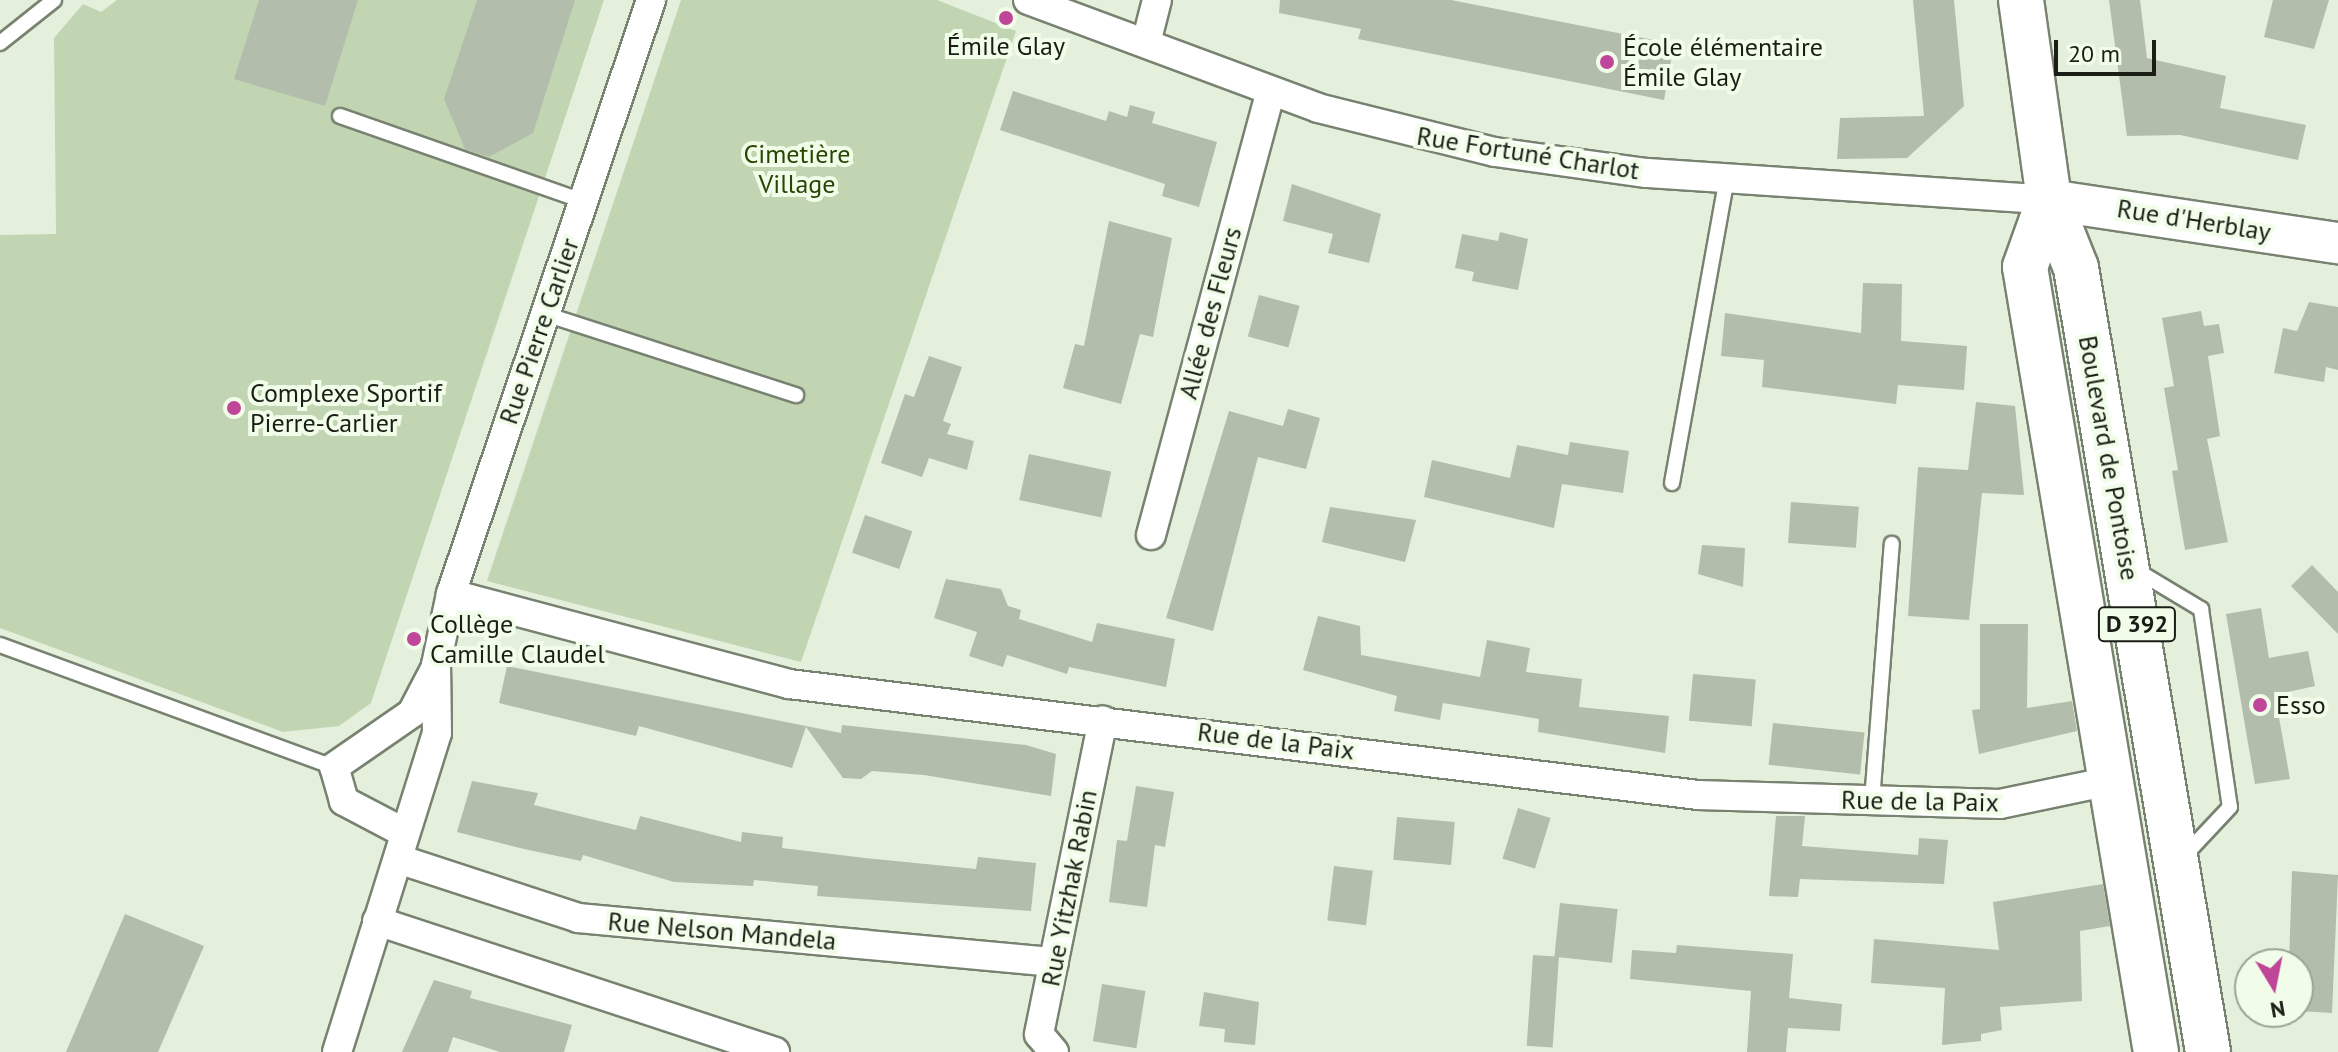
<!DOCTYPE html>
<html>
<head>
<meta charset="utf-8">
<style>
	body { margin:0 }
	#map { position:relative; width:2338px; height:1052px; overflow:hidden; background:#e4f0dc; font-family:"PT Sans",sans-serif }
	div>[style] { position:absolute }
	.green>* { inset:0; background:#c1d5b3 }
	.building>* { inset:0; background:#b2bdab; transform-origin:0 0 }
	.roads { filter:drop-shadow(2px 0 #788271) drop-shadow(-2px 0 #788271) drop-shadow(0 2px #788271) drop-shadow(0 -2px #788271) }
	.lane>* { height:14px; margin:-7px; padding:0 7px; transform-origin:7px; border-radius:7px; background:#fff }
	.street>* { height:28px; margin:-14px; padding:0 14px; transform-origin:14px; border-radius:14px; background:#fff }
	.secondary>* { height:40px; margin:-20px; padding:0 20px; transform-origin:20px; border-radius:20px; background:#fff }
	.primary>* { height:44px; margin:-22px; padding:0 22px; transform-origin:22px; border-radius:22px; background:#fff }
	.dots>* { width:22px; height:22px; translate:-50% -50%; box-sizing:border-box; border:4px solid #f1fde9; border-radius:50% }
	span { translate:-50% -50%; white-space:nowrap; text-align:center; line-height:1.15; -webkit-text-stroke:8px #f1fde9; paint-order:stroke }
	.shield-label span { padding:2px 6px; background:#f1fde9; border:2px solid; border-radius:6px; -webkit-text-stroke-width:0 }
	.shield-label { font-size:24px; color:#1a1e17; font-weight:700 }
	.poi-label { font-size:26px; color:#1a1e17 }
	.left { translate:0 -50%; text-align:left }
	.street-label { font-size:26px; color:#1a1e17 }
	.park-label { font-size:26px; color:#284506 }
	.north { position:absolute; left:2234px; top:948px; width:80px; height:80px; box-sizing:border-box; background:#f1fde9; border:2px solid #9ba495; border-radius:50%; rotate:170deg; font-size:22px; font-weight:700; line-height:32px; text-align:center; color:#1a1e17 }
	.north::after { content:''; display:block; margin:auto; width:28px; height:36px; background:#bf4699; clip-path:polygon(50% 0,100% 100%,50% 72%,0 100%) }
	.scale { position:absolute; left:2054px; top:40px; width:102px; height:36px; box-sizing:border-box; border:4px solid #1a1e17; border-top:0; padding-left:10px; font-size:24px; line-height:28px; white-space:nowrap; color:#1a1e17; -webkit-text-stroke:6px #f1fde9; paint-order:stroke }
</style>
</head>
<body>
<div id="map">
	<div class="green">
		<i style="clip-path:polygon(117px 0,604px 0,371px 703px,339px 726px,283px 732px,0 628px,0 235px,56px 234px,54px 38px,83px 4px,101px 12px)"></i>
		<i style="clip-path:polygon(681px 0,937px 0,1016px 31px,801px 662px,487px 581px)"></i>
	</div>
	<div class="building">
		<i style="clip-path:polygon(259px 0,358px 0,325px 106px,234px 79px)"></i>
		<i style="clip-path:polygon(477px 0,575px 0,533px 133px,489px 157px,465px 149px,444px 99px)"></i>
		<i style="clip-path:polygon(1280px 0,1451px 0,1674px 44px,1664px 100px,1358px 39px,1361px 29px,1279px 13px)"></i>
		<i style="clip-path:polygon(1913px 0,1954px 0,1964px 106px,1907px 158px,1837px 159px,1840px 118px,1924px 116px)"></i>
		<i style="clip-path:polygon(2109px 0,2140px 0,2147px 58px,2226px 76px,2220px 108px,2306px 125px,2298px 160px,2180px 135px,2127px 136px)"></i>
		<i style="clip-path:polygon(2273px 0,2329px 0,2314px 49px,2264px 37px)"></i>
		<i style="clip-path:polygon(1013px 91px,1106px 121px,1109px 111px,1127px 117px,1130px 105px,1155px 112px,1152px 123px,1217px 142px,1199px 207px,1162px 196px,1165px 184px,1000px 130px)"></i>
		<i style="clip-path:polygon(1292px 184px,1381px 214px,1369px 263px,1328px 253px,1333px 234px,1283px 221px)"></i>
		<i style="clip-path:polygon(1109px 221px,1172px 238px,1153px 337px,1140px 334px,1121px 404px,1063px 388px,1075px 344px,1084px 346px)"></i>
		<i style="clip-path:polygon(1500px 232px,1528px 239px,1518px 290px,1472px 281px,1474px 272px,1455px 268px,1462px 234px,1498px 241px)"></i>
		<i style="clip-path:polygon(1863px 283px,1902px 284px,1901px 341px,1967px 346px,1964px 390px,1898px 385px,1896px 404px,1762px 387px,1764px 360px,1721px 356px,1725px 313px,1861px 333px)"></i>
		<i style="left:1259px;top:295px;width:42px;height:43px;rotate:15deg"></i>
		<i style="clip-path:polygon(2309px 302px,2338px 307px,2338px 370px,2326px 367px,2324px 382px,2274px 373px,2283px 328px,2297px 331px)"></i>
		<i style="clip-path:polygon(2201px 311px,2204px 326px,2219px 324px,2224px 353px,2208px 356px,2220px 436px,2207px 439px,2228px 542px,2185px 550px,2172px 471px,2178px 470px,2164px 388px,2174px 386px,2162px 318px)"></i>
		<i style="clip-path:polygon(929px 356px,962px 367px,943px 421px,951px 424px,947px 434px,974px 441px,967px 470px,929px 458px,922px 477px,881px 463px,905px 394px,914px 397px)"></i>
		<i style="clip-path:polygon(1976px 402px,2015px 406px,2024px 495px,1982px 493px,1969px 620px,1908px 616px,1918px 467px,1968px 470px)"></i>
		<i style="clip-path:polygon(1288px 409px,1320px 418px,1306px 469px,1258px 457px,1213px 631px,1166px 618px,1229px 411px,1283px 426px)"></i>
		<i style="clip-path:polygon(1570px 442px,1629px 451px,1623px 493px,1562px 484px,1554px 528px,1424px 497px,1432px 460px,1510px 478px,1517px 445px,1568px 455px)"></i>
		<i style="left:1029px;top:454px;width:84px;height:47px;rotate:12deg"></i>
		<i style="left:1791px;top:502px;width:68px;height:41px;rotate:4deg"></i>
		<i style="clip-path:polygon(1330px 507px,1416px 520px,1405px 562px,1322px 542px)"></i>
		<i style="left:865px;top:515px;width:50px;height:40px;rotate:19deg"></i>
		<i style="clip-path:polygon(1702px 545px,1745px 548px,1743px 587px,1698px 574px)"></i>
		<i style="clip-path:polygon(2312px 565px,2338px 592px,2338px 634px,2291px 586px)"></i>
		<i style="clip-path:polygon(946px 579px,1001px 589px,1008px 606px,1021px 610px,1019px 619px,1092px 642px,1097px 623px,1175px 639px,1166px 687px,1069px 667px,1067px 674px,1007px 655px,1003px 667px,969px 656px,977px 632px,934px 618px)"></i>
		<i style="clip-path:polygon(2261px 608px,2269px 658px,2308px 651px,2315px 686px,2275px 695px,2290px 779px,2255px 784px,2226px 614px)"></i>
		<i style="clip-path:polygon(1318px 616px,1360px 626px,1361px 655px,1480px 677px,1487px 640px,1530px 648px,1526px 672px,1582px 679px,1579px 707px,1669px 716px,1665px 753px,1538px 732px,1539px 719px,1443px 703px,1440px 720px,1394px 711px,1397px 696px,1303px 670px)"></i>
		<i style="clip-path:polygon(1980px 624px,2028px 624px,2027px 708px,2072px 701px,2077px 731px,1979px 754px,1972px 710px,1980px 709px)"></i>
		<i style="clip-path:polygon(507px 666px,841px 733px,842px 725px,1026px 745px,1056px 754px,1051px 796px,924px 775px,872px 771px,861px 779px,843px 778px,806px 727px,792px 768px,639px 726px,636px 736px,499px 703px)"></i>
		<i style="left:1693px;top:674px;width:63px;height:47px;rotate:5deg"></i>
		<i style="left:1773px;top:723px;width:92px;height:42px;rotate:6deg"></i>
		<i style="clip-path:polygon(472px 781px,538px 793px,534px 805px,636px 830px,640px 816px,741px 842px,742px 832px,783px 837px,782px 848px,865px 858px,976px 869px,978px 857px,1036px 863px,1031px 911px,817px 896px,818px 886px,754px 880px,753px 886px,674px 882px,583px 855px,581px 861px,524px 849px,457px 832px)"></i>
		<i style="clip-path:polygon(1136px 786px,1174px 792px,1165px 847px,1155px 845px,1147px 907px,1109px 902px,1117px 840px,1127px 841px)"></i>
		<i style="left:1518px;top:808px;width:34px;height:53px;rotate:17deg"></i>
		<i style="clip-path:polygon(1776px 816px,1805px 816px,1802px 846px,1918px 855px,1919px 838px,1948px 840px,1944px 884px,1800px 879px,1798px 897px,1769px 896px)"></i>
		<i style="left:1397px;top:817px;width:58px;height:43px;rotate:5deg"></i>
		<i style="left:1334px;top:866px;width:39px;height:55px;rotate:7deg"></i>
		<i style="clip-path:polygon(2292px 871px,2338px 875px,2332px 1013px,2298px 1011px,2298px 964px,2289px 964px)"></i>
		<i style="clip-path:polygon(2103px 884px,2110px 926px,2080px 931px,2082px 1001px,2000px 1007px,2002px 1030px,1981px 1034px,1981px 1041px,1942px 1045px,1945px 988px,1871px 983px,1874px 939px,1999px 950px,1993px 902px)"></i>
		<i style="left:1560px;top:903px;width:58px;height:54px;rotate:6deg"></i>
		<i style="clip-path:polygon(125px 914px,204px 946px,158px 1052px,66px 1052px)"></i>
		<i style="clip-path:polygon(1677px 945px,1793px 954px,1789px 998px,1842px 1004px,1840px 1031px,1788px 1028px,1786px 1052px,1747px 1052px,1751px 991px,1630px 979px,1632px 950px,1676px 953px)"></i>
		<i style="left:1533px;top:955px;width:26px;height:91px;rotate:4deg"></i>
		<i style="clip-path:polygon(434px 980px,472px 991px,470px 998px,572px 1025px,564px 1052px,500px 1052px,453px 1037px,448px 1052px,402px 1052px)"></i>
		<i style="left:1102px;top:984px;width:44px;height:58px;rotate:9deg"></i>
		<i style="clip-path:polygon(1204px 992px,1259px 1002px,1255px 1045px,1224px 1042px,1225px 1029px,1199px 1026px)"></i>
	</div>
	<div class="roads">
		<div class="lane">
			<i style="left:0;top:43px;width:69px;rotate:-38.5deg"></i>
			<i style="left:340px;top:116px;width:257px;rotate:19.3deg"></i>
			<i style="left:545px;top:314px;width:264px;rotate:17.9deg"></i>
			<i style="left:1672px;top:483px;width:310px;rotate:-79.8deg"></i>
			<i style="left:2136px;top:570px;width:76px;rotate:31deg"></i>
			<i style="left:2201px;top:609px;width:200px;rotate:81.7deg"></i>
			<i style="left:2230px;top:807px;width:67px;rotate:133.2deg"></i>
			<i style="left:0;top:645px;width:356px;rotate:20.1deg"></i>
			<i style="left:1872px;top:801px;width:258px;rotate:-85.6deg"></i>
		</div>
		<div class="street">
			<i style="left:1028px;top:0;width:309px;rotate:20.4deg"></i>
			<i style="left:1318px;top:108px;width:182px;rotate:14deg"></i>
			<i style="left:1495px;top:152px;width:153px;rotate:7.9deg"></i>
			<i style="left:1647px;top:173px;width:403px;rotate:3.8deg"></i>
			<i style="left:1146px;top:43px;width:44px;rotate:-75.7deg"></i>
			<i style="left:1151px;top:535px;width:460px;rotate:-74.9deg"></i>
			<i style="left:451px;top:594px;width:350px;rotate:14.9deg"></i>
			<i style="left:789px;top:684px;width:916px;rotate:6.96deg"></i>
			<i style="left:1698px;top:795px;width:302px;rotate:1.7deg"></i>
			<i style="left:2000px;top:804px;width:112px;rotate:-11.8deg"></i>
			<i style="left:403px;top:832px;width:67px;rotate:-152.3deg"></i>
			<i style="left:344px;top:801px;width:35px;rotate:-106deg"></i>
			<i style="left:334px;top:767px;width:95px;rotate:-34.7deg"></i>
			<i style="left:412px;top:713px;width:47px;rotate:-62.4deg"></i>
			<i style="left:398px;top:859px;width:189px;rotate:18.1deg"></i>
			<i style="left:578px;top:918px;width:478px;rotate:5.3deg"></i>
			<i style="left:377px;top:921px;width:419px;rotate:18.2deg"></i>
			<i style="left:337px;top:1052px;width:334px;rotate:-72.6deg"></i>
			<i style="left:437px;top:733px;width:68px;rotate:-90.8deg"></i>
			<i style="left:436px;top:665px;width:73px;rotate:-78.1deg"></i>
			<i style="left:451px;top:594px;width:627px;rotate:-71.39deg"></i>
			<i style="left:1054px;top:1052px;width:23px;rotate:-130deg"></i>
			<i style="left:1039px;top:1034px;width:320px;rotate:-78.5deg"></i>
		</div>
		<div class="secondary">
			<i style="left:2049px;top:200px;width:292px;rotate:8.5deg"></i>
		</div>
		<div class="primary">
			<i style="left:2021px;top:0;width:202px;rotate:82deg"></i>
			<i style="left:2049px;top:200px;width:73px;rotate:68.3deg"></i>
			<i style="left:2076px;top:268px;width:795px;rotate:80.44deg"></i>
			<i style="left:2049px;top:200px;width:71px;rotate:109.7deg"></i>
			<i style="left:2025px;top:267px;width:796px;rotate:80.53deg"></i>
		</div>
	</div>
	<div class="dots">
		<i style="left:1006px;top:18px;background:#bf4699"></i>
		<i style="left:1607px;top:62px;background:#bf4699"></i>
		<i style="left:234px;top:408px;background:#bf4699"></i>
		<i style="left:414px;top:639px;background:#bf4699"></i>
		<i style="left:2260px;top:705px;background:#bf4699"></i>
	</div>
	<div class="shield-label">
		<span style="left:2137px;top:624px">D 392</span>
	</div>
	<div class="poi-label">
		<span style="left:1006px;top:46px">Émile Glay</span>
		<span class="left" style="left:1623px;top:62px">École élémentaire<br>Émile Glay</span>
		<span class="left" style="left:250px;top:408px">Complexe Sportif<br>Pierre-Carlier</span>
		<span class="left" style="left:430px;top:639px">Collège<br>Camille Claudel</span>
		<span class="left" style="left:2276px;top:705px">Esso</span>
	</div>
	<div class="street-label">
		<span style="left:1528px;top:153px;rotate:9deg">Rue Fortuné Charlot</span>
		<span style="left:2194px;top:220px;rotate:9deg">Rue d'Herblay</span>
		<span style="left:1210px;top:313px;rotate:-75deg">Allée des Fleurs</span>
		<span style="left:539px;top:331px;rotate:-71deg">Rue Pierre Carlier</span>
		<span style="left:2109px;top:458px;rotate:80deg">Boulevard de Pontoise</span>
		<span style="left:1276px;top:741px;rotate:7deg">Rue de la Paix</span>
		<span style="left:1920px;top:801px;rotate:1deg">Rue de la Paix</span>
		<span style="left:1069px;top:888px;rotate:-79deg">Rue Yitzhak Rabin</span>
		<span style="left:722px;top:931px;rotate:5deg">Rue Nelson Mandela</span>
	</div>
	<div class="park-label">
		<span style="left:797px;top:169px">Cimetière<br>Village</span>
	</div>
	<div class="north">N</div>
	<div class="scale">20 m</div>
</div>
</body>
</html>
